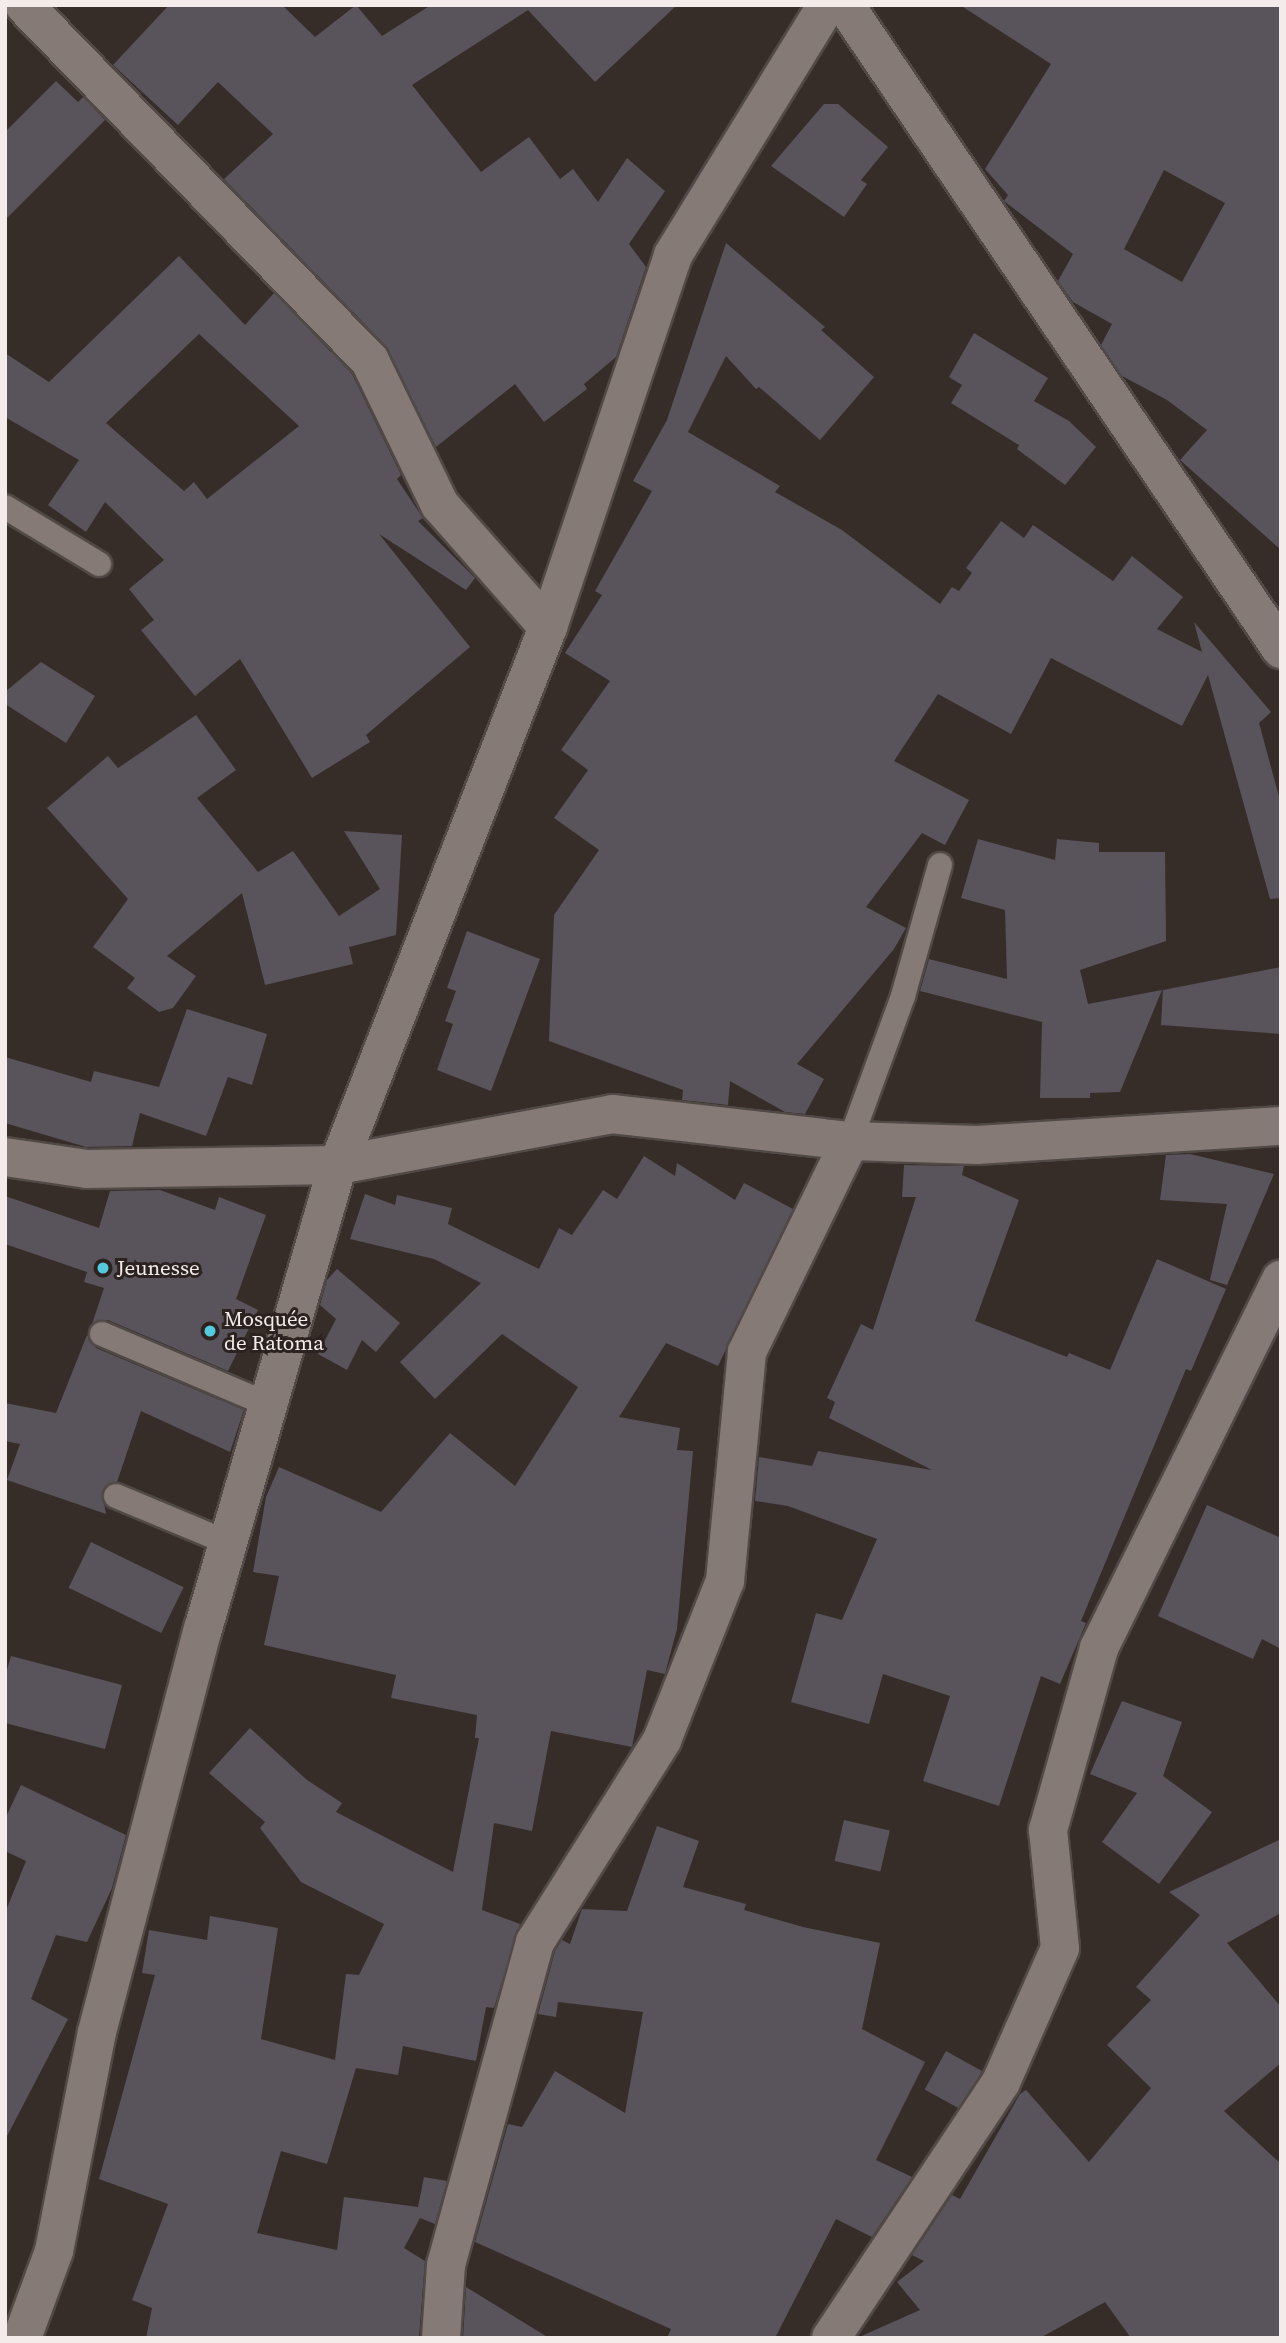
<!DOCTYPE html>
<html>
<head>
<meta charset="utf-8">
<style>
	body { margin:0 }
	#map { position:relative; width:1286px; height:2343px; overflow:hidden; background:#362d29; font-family:"Source Serif 4",serif }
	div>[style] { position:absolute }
	.building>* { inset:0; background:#59535b; transform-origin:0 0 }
	.roads { filter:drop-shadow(2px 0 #504946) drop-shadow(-2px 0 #504946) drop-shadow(0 2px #504946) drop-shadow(0 -2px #504946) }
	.lane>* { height:24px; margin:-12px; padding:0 12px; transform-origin:12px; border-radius:12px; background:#857a76 }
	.street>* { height:38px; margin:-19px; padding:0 19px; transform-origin:19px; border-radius:19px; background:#857a76 }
	.dots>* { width:19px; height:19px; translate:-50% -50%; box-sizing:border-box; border:4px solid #2c2320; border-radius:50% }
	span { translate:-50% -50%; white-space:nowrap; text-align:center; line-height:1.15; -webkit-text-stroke:6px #2c2320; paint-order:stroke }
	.poi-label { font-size:21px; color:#f3ecea }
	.left { translate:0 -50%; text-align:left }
	.frame { position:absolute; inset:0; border:7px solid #f3ecea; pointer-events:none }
</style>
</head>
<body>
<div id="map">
	<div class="building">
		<i style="clip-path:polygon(169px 5px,282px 5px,315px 37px,356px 5px,382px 36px,431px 5px,677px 5px,595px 82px,528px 10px,412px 85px,481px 172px,529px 137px,560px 179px,573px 169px,598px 202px,627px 158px,665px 191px,629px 244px,646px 267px,616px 357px,584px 384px,587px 389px,544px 422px,515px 384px,436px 447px,386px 346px,224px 179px,273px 134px,218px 82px,178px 125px,113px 65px)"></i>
		<i style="clip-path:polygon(evenodd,960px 5px,1281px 5px,1281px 550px,1180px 460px,1207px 430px,1167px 400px,1122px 376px,1101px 345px,1112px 324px,1073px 302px,1058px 281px,1073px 254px,1004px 201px,1008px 195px,985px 169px,1051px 64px,960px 5px,1164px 170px,1225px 203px,1182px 282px,1124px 249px,1164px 170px)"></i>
		<i style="clip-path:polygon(56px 81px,78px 102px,83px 97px,105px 120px,5px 220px,5px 132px)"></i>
		<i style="clip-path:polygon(824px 104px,838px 104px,888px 147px,861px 180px,867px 184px,844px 217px,771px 166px)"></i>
		<i style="clip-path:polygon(726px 243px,825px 327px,821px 330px,874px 377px,820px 440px,759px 387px,756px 389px,726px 356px,688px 432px,780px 486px,775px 492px,842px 530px,940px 604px,952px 587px,959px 591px,972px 573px,966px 568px,1001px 521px,1024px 538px,1033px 525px,1113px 581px,1132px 556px,1183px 597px,1157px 629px,1202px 652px,1194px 622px,1271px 712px,1259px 723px,1281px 804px,1281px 898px,1270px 899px,1208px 675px,1182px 726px,1051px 658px,1011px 734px,938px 694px,894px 761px,969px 800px,945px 845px,922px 833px,866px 907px,906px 928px,894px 949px,797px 1064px,824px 1079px,805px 1114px,785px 1112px,730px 1081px,728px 1105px,682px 1100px,683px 1090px,549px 1041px,554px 915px,599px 850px,554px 818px,588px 770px,561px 750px,610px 681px,565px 653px,602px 595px,595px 591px,652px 491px,633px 481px,667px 420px)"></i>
		<i style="clip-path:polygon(evenodd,179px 256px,245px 325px,274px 293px,352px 374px,401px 475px,397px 479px,423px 518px,418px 521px,475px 578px,466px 590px,379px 534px,470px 647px,366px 735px,370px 742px,312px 778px,240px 659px,195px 696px,141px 630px,154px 620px,129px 589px,164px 560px,105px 502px,86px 532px,48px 505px,79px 460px,5px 417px,5px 353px,49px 382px,179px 256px,199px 334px,299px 426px,207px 499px,194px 482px,184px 491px,106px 423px,199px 334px)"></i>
		<i style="clip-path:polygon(974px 333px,1048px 378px,1034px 401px,1069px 421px,1096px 447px,1065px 485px,1017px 449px,1019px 445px,951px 403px,962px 385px,949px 377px)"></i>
		<i style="clip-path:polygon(41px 662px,95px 696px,66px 743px,5px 704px,5px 692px)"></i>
		<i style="clip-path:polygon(196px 715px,236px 770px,197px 798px,258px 872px,293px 851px,339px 916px,380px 889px,344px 831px,402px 835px,396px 935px,349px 947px,353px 964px,265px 985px,242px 893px,167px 956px,196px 976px,173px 1008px,159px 1012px,127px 988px,135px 978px,93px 947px,128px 899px,47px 808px,108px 756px,118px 768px)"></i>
		<i style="clip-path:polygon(978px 839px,1055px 860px,1057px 839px,1099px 843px,1099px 852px,1165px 852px,1166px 941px,1080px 970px,1088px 1004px,1162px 990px,1120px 1092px,1090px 1093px,1090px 1098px,1040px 1098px,1042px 1022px,920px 991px,929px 959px,1007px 979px,1005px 910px,961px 898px)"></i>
		<i style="clip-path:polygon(467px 931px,540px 959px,491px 1091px,437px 1070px,453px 1024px,445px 1021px,456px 991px,447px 988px)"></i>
		<i style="clip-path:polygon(1281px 967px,1281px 1034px,1161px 1025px,1163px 990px)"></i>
		<i style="clip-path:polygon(187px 1009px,267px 1034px,252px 1085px,228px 1077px,206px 1136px,140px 1113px,132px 1146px,86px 1147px,5px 1123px,5px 1057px,91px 1082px,94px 1071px,159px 1087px)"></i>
		<i style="clip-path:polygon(1190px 1154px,1274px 1174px,1227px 1285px,1210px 1280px,1227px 1204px,1160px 1200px,1166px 1155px)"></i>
		<i style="clip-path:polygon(644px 1156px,675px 1176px,677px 1163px,735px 1200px,744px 1183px,793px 1209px,718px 1366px,666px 1343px,619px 1417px,680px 1428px,677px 1450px,693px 1451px,677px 1629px,666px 1670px,665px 1674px,647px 1670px,632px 1747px,551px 1731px,532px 1831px,494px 1823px,482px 1910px,520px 1924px,494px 2008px,486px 2007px,476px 2061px,403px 2046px,398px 2075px,356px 2068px,327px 2164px,281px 2151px,257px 2233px,337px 2250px,344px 2197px,418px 2207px,424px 2177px,447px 2181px,435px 2224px,420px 2218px,404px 2248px,425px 2261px,419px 2338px,146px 2338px,152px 2308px,132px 2300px,168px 2204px,99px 2179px,155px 1975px,142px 1973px,149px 1930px,207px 1940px,210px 1916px,278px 1928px,261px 2039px,335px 2060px,346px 1974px,359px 1975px,384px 1924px,301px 1882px,260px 1828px,265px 1822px,209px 1773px,250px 1728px,307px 1780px,342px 1803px,336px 1812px,453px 1872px,479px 1738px,475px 1738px,477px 1715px,391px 1698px,396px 1675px,264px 1645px,279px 1576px,253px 1572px,266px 1497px,279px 1467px,381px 1512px,450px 1433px,515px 1486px,578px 1387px,502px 1334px,435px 1399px,400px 1362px,481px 1283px,434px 1259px,350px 1239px,365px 1194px,395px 1205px,397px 1195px,452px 1208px,448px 1224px,539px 1269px,559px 1228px,572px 1235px,603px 1190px,617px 1199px)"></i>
		<i style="clip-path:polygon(904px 1165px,964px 1166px,962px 1175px,1019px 1200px,975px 1321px,1067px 1357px,1069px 1353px,1110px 1370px,1157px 1259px,1226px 1289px,1191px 1371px,1186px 1369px,1081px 1621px,1086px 1623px,1060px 1684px,1041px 1676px,999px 1806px,923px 1781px,950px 1696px,883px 1674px,869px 1724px,791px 1702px,816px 1613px,842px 1620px,877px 1539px,788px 1506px,755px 1501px,759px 1457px,812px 1466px,818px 1451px,932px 1470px,829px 1418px,835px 1402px,827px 1398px,861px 1324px,873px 1330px,916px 1197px,902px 1197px)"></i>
		<i style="clip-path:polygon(160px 1190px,215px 1210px,219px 1197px,266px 1215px,236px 1299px,258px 1310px,228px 1371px,108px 1320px,92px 1324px,104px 1288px,84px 1282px,87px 1272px,5px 1244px,5px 1196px,99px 1228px,110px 1191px)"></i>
		<i style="clip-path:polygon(337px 1269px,400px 1323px,376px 1352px,362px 1340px,347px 1370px,318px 1354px,336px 1319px,320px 1305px,327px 1280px)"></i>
		<i style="clip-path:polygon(87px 1335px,96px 1348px,244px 1410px,230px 1452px,141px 1411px,117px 1482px,102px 1491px,106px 1514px,7px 1480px,20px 1444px,5px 1441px,5px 1403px,56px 1413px)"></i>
		<i style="clip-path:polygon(1207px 1505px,1281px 1538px,1281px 1649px,1262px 1639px,1253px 1659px,1158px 1616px)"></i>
		<i style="left:91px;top:1542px;width:103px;height:51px;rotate:26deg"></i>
		<i style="clip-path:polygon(11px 1656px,122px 1685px,105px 1749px,5px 1723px,5px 1677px)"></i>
		<i style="clip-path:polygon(1122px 1701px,1182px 1722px,1163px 1776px,1212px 1812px,1159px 1884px,1102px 1842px,1137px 1793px,1090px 1774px)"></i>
		<i style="clip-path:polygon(21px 1785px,126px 1835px,112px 1888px,87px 1942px,56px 1935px,31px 1999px,68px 2019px,5px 2140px,5px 1913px,26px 1861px,5px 1851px,5px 1819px)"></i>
		<i style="left:844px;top:1820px;width:47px;height:42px;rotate:13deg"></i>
		<i style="clip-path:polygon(657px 1826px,699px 1841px,683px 1887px,746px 1904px,744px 1910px,803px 1927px,880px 1943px,862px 2029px,925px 2062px,876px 2160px,912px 2177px,872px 2237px,836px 2219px,775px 2338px,667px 2338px,671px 2329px,475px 2242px,508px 2124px,522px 2127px,555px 2071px,625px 2113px,643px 2012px,558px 2002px,556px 2017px,538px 2014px,555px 1951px,562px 1940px,570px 1944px,582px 1909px,627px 1911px)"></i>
		<i style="clip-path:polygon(1281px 1839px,1281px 1913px,1227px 1943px,1281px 2007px,1281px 2063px,1224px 2111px,1281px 2164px,1281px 2338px,1131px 2338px,1105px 2302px,1040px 2338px,857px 2338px,920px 2310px,897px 2282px,924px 2261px,912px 2255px,952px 2195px,960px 2199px,1020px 2094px,1026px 2090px,1089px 2162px,1151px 2088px,1107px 2045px,1151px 2000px,1136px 1987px,1200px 1915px,1169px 1892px)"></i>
		<i style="left:946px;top:2051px;width:41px;height:44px;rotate:29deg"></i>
		<i style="clip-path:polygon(466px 2287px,549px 2338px,463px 2338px)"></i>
	</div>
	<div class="roads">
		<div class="lane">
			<i style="left:5px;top:507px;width:110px;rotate:31.2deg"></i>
			<i style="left:850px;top:1141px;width:154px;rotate:-69.9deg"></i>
			<i style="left:903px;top:996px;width:136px;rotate:-74.2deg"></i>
			<i style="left:102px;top:1334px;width:181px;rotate:23deg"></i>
			<i style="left:116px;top:1496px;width:122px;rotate:22.6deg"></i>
		</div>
		<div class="street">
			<i style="left:24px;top:5px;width:496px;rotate:45.8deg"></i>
			<i style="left:370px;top:361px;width:160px;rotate:64.1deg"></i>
			<i style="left:440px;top:505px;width:163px;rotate:48.5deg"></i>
			<i style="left:845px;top:5px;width:778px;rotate:55.9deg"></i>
			<i style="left:5px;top:1157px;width:83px;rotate:8.3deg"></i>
			<i style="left:87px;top:1169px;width:251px;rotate:-0.9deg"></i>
			<i style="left:338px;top:1165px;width:279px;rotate:-10.5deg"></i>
			<i style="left:612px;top:1114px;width:240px;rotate:6.5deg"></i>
			<i style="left:850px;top:1141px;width:127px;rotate:1.8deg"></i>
			<i style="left:977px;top:1145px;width:305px;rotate:-3.6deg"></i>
			<i style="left:22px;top:2338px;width:93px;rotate:-69.8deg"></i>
			<i style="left:54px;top:2251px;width:223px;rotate:-78.9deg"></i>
			<i style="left:97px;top:2032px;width:417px;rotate:-75.3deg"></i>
			<i style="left:203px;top:1629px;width:483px;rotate:-73.8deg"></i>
			<i style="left:338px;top:1165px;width:578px;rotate:-68.68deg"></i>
			<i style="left:548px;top:627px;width:392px;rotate:-71.4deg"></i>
			<i style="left:673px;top:255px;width:294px;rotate:-58.4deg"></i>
			<i style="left:441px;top:2338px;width:73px;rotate:-86.1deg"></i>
			<i style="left:446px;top:2265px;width:335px;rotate:-74.6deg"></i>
			<i style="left:535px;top:1942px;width:239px;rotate:-57.8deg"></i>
			<i style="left:662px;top:1740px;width:171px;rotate:-68.4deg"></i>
			<i style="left:725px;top:1581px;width:230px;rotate:-84.5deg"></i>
			<i style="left:747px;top:1352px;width:235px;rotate:-64deg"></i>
			<i style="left:831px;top:2338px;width:307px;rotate:-56.4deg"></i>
			<i style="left:1001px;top:2082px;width:146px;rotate:-66.2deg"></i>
			<i style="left:1060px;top:1948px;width:119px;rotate:-95.8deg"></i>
			<i style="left:1048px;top:1830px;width:189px;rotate:-74.3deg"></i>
			<i style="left:1099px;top:1648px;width:411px;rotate:-63.7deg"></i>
		</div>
	</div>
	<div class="dots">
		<i style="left:103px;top:1268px;background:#54cade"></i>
		<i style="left:210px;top:1331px;background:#54cade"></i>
	</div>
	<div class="poi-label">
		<span class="left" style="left:117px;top:1268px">Jeunesse</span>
		<span class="left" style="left:224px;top:1331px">Mosquée<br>de Ratoma</span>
	</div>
	<div class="frame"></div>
</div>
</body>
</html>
